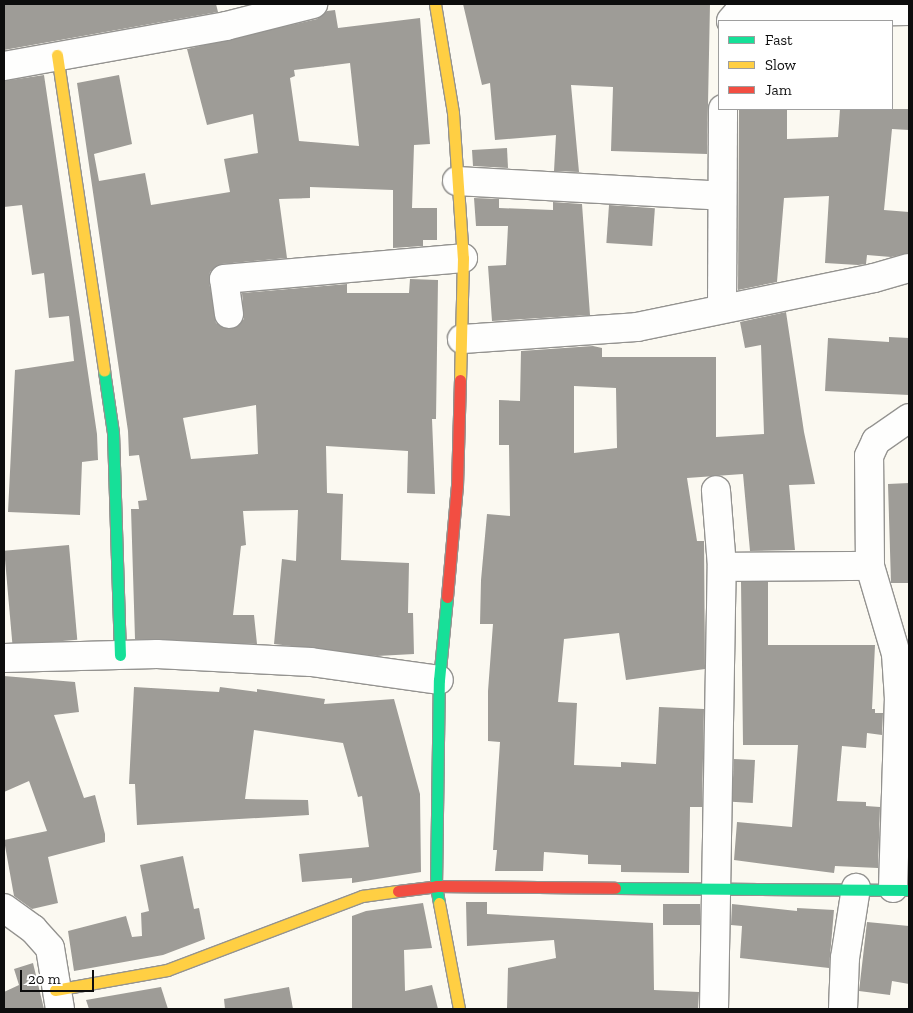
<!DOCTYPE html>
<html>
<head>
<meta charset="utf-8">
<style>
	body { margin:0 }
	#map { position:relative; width:913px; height:1013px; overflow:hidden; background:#fbf9f1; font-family:"Zilla Slab",serif }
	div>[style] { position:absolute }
	.building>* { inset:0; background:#9e9c97; transform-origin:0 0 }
	.roads { filter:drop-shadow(1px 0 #949390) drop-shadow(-1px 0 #949390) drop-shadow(0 1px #949390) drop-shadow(0 -1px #949390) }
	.street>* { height:28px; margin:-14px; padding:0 14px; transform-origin:14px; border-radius:14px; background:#fefefd }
	.fast>* { height:11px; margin:-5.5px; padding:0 5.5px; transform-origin:5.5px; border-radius:5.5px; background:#16e098 }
	.slow>* { height:11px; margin:-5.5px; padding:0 5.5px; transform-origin:5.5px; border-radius:5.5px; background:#ffcf43 }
	.jam>* { height:11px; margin:-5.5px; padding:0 5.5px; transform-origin:5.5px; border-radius:5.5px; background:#f24e42 }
	span { translate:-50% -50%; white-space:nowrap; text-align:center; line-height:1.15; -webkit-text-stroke:5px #fff; paint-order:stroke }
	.frame { position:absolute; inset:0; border:5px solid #0d0d0d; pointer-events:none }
	.legend { position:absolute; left:718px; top:20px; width:175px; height:90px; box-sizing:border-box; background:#fff; border:1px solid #9e9e9e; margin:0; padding:6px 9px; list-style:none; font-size:15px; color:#0d0d0d }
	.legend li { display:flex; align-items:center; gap:10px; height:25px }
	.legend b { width:25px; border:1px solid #9e9e9e }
	.scale { position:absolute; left:20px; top:970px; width:74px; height:22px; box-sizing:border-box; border:2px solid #0d0d0d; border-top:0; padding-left:6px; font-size:15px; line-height:18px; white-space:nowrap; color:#0d0d0d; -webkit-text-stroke:4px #fff; paint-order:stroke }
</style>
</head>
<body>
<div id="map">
	<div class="building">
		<i style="clip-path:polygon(4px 4px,216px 4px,218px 12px,4px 50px)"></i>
		<i style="clip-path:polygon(463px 4px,710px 4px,707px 154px,611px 151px,613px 87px,571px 85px,579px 172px,554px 171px,556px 135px,495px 140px,490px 83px,482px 85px)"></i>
		<i style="clip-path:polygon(evenodd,335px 10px,338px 28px,420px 18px,430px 144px,414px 145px,412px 208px,437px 208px,437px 240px,423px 240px,423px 246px,393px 248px,393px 190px,310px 187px,310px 198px,279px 199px,287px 258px,222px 264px,210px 272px,209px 281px,216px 323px,231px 329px,244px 319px,242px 293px,347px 284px,347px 293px,409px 293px,410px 279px,438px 280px,436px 419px,432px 419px,435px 494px,407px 493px,408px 451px,326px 446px,327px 493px,343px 494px,341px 560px,409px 563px,408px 613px,413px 613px,414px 654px,377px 656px,274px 644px,282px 559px,296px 561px,298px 510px,243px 511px,246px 545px,241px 546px,233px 615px,254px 615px,257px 644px,135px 639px,131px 509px,139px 509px,138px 501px,147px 500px,139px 455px,129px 456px,128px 431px,77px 83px,119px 75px,132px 144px,94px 154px,99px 181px,145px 173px,151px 205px,230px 192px,224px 159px,258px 153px,253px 114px,207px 125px,187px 49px,317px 19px,327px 11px,335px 10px,350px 63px,359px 146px,299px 141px,290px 78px,295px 76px,294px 70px,350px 63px,335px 10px,256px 405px,258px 454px,191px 459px,183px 418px,256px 405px)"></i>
		<i style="clip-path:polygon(44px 75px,97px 434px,98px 460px,82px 462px,80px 515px,8px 512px,15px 370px,74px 361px,69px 316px,49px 318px,44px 273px,32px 275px,22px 205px,4px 207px,4px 81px)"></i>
		<i style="clip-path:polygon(739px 109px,787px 109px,787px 139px,838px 137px,840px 109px,909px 109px,909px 130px,892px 129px,884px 210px,909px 212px,909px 253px,891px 257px,867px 255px,866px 264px,858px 265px,825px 263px,829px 196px,784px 198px,777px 282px,738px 290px)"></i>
		<i style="clip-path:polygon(507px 148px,508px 168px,473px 166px,472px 150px)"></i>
		<i style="clip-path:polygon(474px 198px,499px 199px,499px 208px,553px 210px,553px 202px,582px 204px,590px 315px,492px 321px,488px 266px,506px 265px,508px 226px,476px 226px)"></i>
		<i style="left:609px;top:205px;width:46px;height:38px;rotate:4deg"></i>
		<i style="clip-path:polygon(evenodd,786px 312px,804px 432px,815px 484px,789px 485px,795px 550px,750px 551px,743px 474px,687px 478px,697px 541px,704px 541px,705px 669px,626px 680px,619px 633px,564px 639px,558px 702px,577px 703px,574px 765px,621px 767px,621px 762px,656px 764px,659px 707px,704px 709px,702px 807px,690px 807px,689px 873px,621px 872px,621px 865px,588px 864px,588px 855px,544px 852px,543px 871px,495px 871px,497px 850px,493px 850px,500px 742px,488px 741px,488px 691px,493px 624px,480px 624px,481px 580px,487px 514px,510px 516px,509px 445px,499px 445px,499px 400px,520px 401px,521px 351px,593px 346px,602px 348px,602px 357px,716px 357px,716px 437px,764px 434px,761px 345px,745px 348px,740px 322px,786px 312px,574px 386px,616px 388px,617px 448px,574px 453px,574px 386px)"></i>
		<i style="clip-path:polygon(889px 337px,909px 338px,909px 395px,825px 391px,828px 338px,889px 342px)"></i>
		<i style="clip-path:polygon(909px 483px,909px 583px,891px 583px,888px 484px)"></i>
		<i style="left:69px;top:545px;width:95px;height:65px;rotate:85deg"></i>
		<i style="clip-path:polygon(741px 582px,768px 582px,768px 645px,875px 645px,872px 709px,875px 709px,875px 713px,883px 713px,882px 735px,867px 733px,866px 748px,842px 746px,837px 801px,866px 802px,866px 806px,880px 807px,878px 868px,835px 866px,834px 873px,734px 860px,737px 822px,792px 827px,798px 745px,743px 745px)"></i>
		<i style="clip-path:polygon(4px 676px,75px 682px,79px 712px,54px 715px,84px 798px,95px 795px,105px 834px,105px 842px,48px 857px,58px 903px,32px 909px,14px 896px,4px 840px,47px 831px,29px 781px,4px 792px)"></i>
		<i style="clip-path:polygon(134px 687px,219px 692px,220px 687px,257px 692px,257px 689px,325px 699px,324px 704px,394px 699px,420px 794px,421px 872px,352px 883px,352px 878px,302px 882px,299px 854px,369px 847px,362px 796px,358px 797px,343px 743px,254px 730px,245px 799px,308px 800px,309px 815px,137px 825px,135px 784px,129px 784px)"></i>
		<i style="left:755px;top:760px;width:43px;height:21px;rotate:93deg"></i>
		<i style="clip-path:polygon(183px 856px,194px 909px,199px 908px,205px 939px,163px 955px,74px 971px,68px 931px,126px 916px,132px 937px,142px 936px,141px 913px,149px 911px,140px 865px)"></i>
		<i style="clip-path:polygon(466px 902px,487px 902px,487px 914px,653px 923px,654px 990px,699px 992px,698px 1009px,507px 1008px,508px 968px,556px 958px,554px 940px,467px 946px)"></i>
		<i style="clip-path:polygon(423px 903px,432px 948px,404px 950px,405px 991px,432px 985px,438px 1009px,352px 1009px,352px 916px,366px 911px)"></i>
		<i style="left:663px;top:904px;width:37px;height:21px"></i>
		<i style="clip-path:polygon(732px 904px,797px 911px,797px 908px,834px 910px,829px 968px,740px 958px,742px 926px,731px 925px)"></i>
		<i style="clip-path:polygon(867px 922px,909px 926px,909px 984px,892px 981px,890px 995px,859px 991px)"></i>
		<i style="clip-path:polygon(33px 963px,44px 1009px,4px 1009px,4px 992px,19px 985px,14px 969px)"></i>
		<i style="clip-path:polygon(161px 987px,168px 1009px,89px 1009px,86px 1000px)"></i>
		<i style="clip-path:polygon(289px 987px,293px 1009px,225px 1009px,224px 999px)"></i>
	</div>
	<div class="roads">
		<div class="street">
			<i style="left:731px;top:21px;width:11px;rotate:-49deg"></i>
			<i style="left:738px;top:13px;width:171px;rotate:-0.7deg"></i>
			<i style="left:4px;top:66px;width:226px;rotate:-10.2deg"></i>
			<i style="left:226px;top:26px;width:90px;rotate:-14.2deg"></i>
			<i style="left:457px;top:181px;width:265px;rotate:3.2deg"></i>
			<i style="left:722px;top:307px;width:198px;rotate:-89.7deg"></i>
			<i style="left:229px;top:314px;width:35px;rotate:-98deg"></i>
			<i style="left:224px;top:279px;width:240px;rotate:-5deg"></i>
			<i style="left:462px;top:339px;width:175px;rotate:-3.9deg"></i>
			<i style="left:637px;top:327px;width:242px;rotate:-11.7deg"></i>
			<i style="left:874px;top:278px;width:36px;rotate:-16deg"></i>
			<i style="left:722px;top:567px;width:148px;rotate:-0.4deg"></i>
			<i style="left:4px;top:658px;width:153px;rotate:-1.5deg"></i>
			<i style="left:157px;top:654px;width:154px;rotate:3deg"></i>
			<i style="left:311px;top:662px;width:129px;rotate:8deg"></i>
			<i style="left:893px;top:888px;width:189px;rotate:-88.2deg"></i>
			<i style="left:899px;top:699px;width:45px;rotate:-93.8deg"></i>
			<i style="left:896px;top:654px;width:92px;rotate:-106.5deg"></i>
			<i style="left:870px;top:566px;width:110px;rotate:-90.5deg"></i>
			<i style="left:869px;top:456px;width:17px;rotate:-65deg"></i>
			<i style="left:876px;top:441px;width:40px;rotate:-34.9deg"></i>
			<i style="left:4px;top:908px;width:36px;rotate:36deg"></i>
			<i style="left:33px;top:929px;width:25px;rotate:48deg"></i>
			<i style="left:50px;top:948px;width:62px;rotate:80.7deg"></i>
			<i style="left:714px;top:1009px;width:442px;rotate:-89deg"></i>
			<i style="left:722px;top:567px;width:77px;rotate:-94.5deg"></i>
			<i style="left:843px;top:1009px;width:51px;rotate:-87.8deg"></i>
			<i style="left:845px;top:958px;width:71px;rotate:-81.1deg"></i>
		</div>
		<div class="fast">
			<i style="left:104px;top:371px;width:63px;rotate:81.7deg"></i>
			<i style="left:113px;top:433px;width:222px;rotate:88.2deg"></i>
			<i style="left:615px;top:888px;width:294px;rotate:0.4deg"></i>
			<i style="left:439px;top:903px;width:17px;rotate:-100deg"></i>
			<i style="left:436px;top:886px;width:206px;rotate:-89.2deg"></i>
			<i style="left:439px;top:680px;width:83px;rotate:-84.5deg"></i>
		</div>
		<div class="slow">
			<i style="left:435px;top:4px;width:110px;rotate:80.6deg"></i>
			<i style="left:453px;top:113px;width:145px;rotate:86.1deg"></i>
			<i style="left:463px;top:258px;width:122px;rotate:91.4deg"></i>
			<i style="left:57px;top:55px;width:319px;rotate:81.5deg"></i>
			<i style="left:439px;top:903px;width:108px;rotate:79.3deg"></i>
			<i style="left:55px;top:990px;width:114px;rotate:-10.1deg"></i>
			<i style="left:167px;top:970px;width:209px;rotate:-20.8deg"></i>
			<i style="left:362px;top:896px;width:36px;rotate:-8deg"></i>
		</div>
		<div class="jam">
			<i style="left:447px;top:597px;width:111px;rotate:-84.9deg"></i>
			<i style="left:457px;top:486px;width:106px;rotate:-88.4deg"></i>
			<i style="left:398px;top:891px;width:38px;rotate:-7deg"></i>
			<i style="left:436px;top:886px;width:179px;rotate:0.6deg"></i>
		</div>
	</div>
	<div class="frame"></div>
	<ul class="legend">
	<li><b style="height:6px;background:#16e098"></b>Fast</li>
	<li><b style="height:6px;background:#ffcf43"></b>Slow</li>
	<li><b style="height:6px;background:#f24e42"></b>Jam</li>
	</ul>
	<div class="scale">20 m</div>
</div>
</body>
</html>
